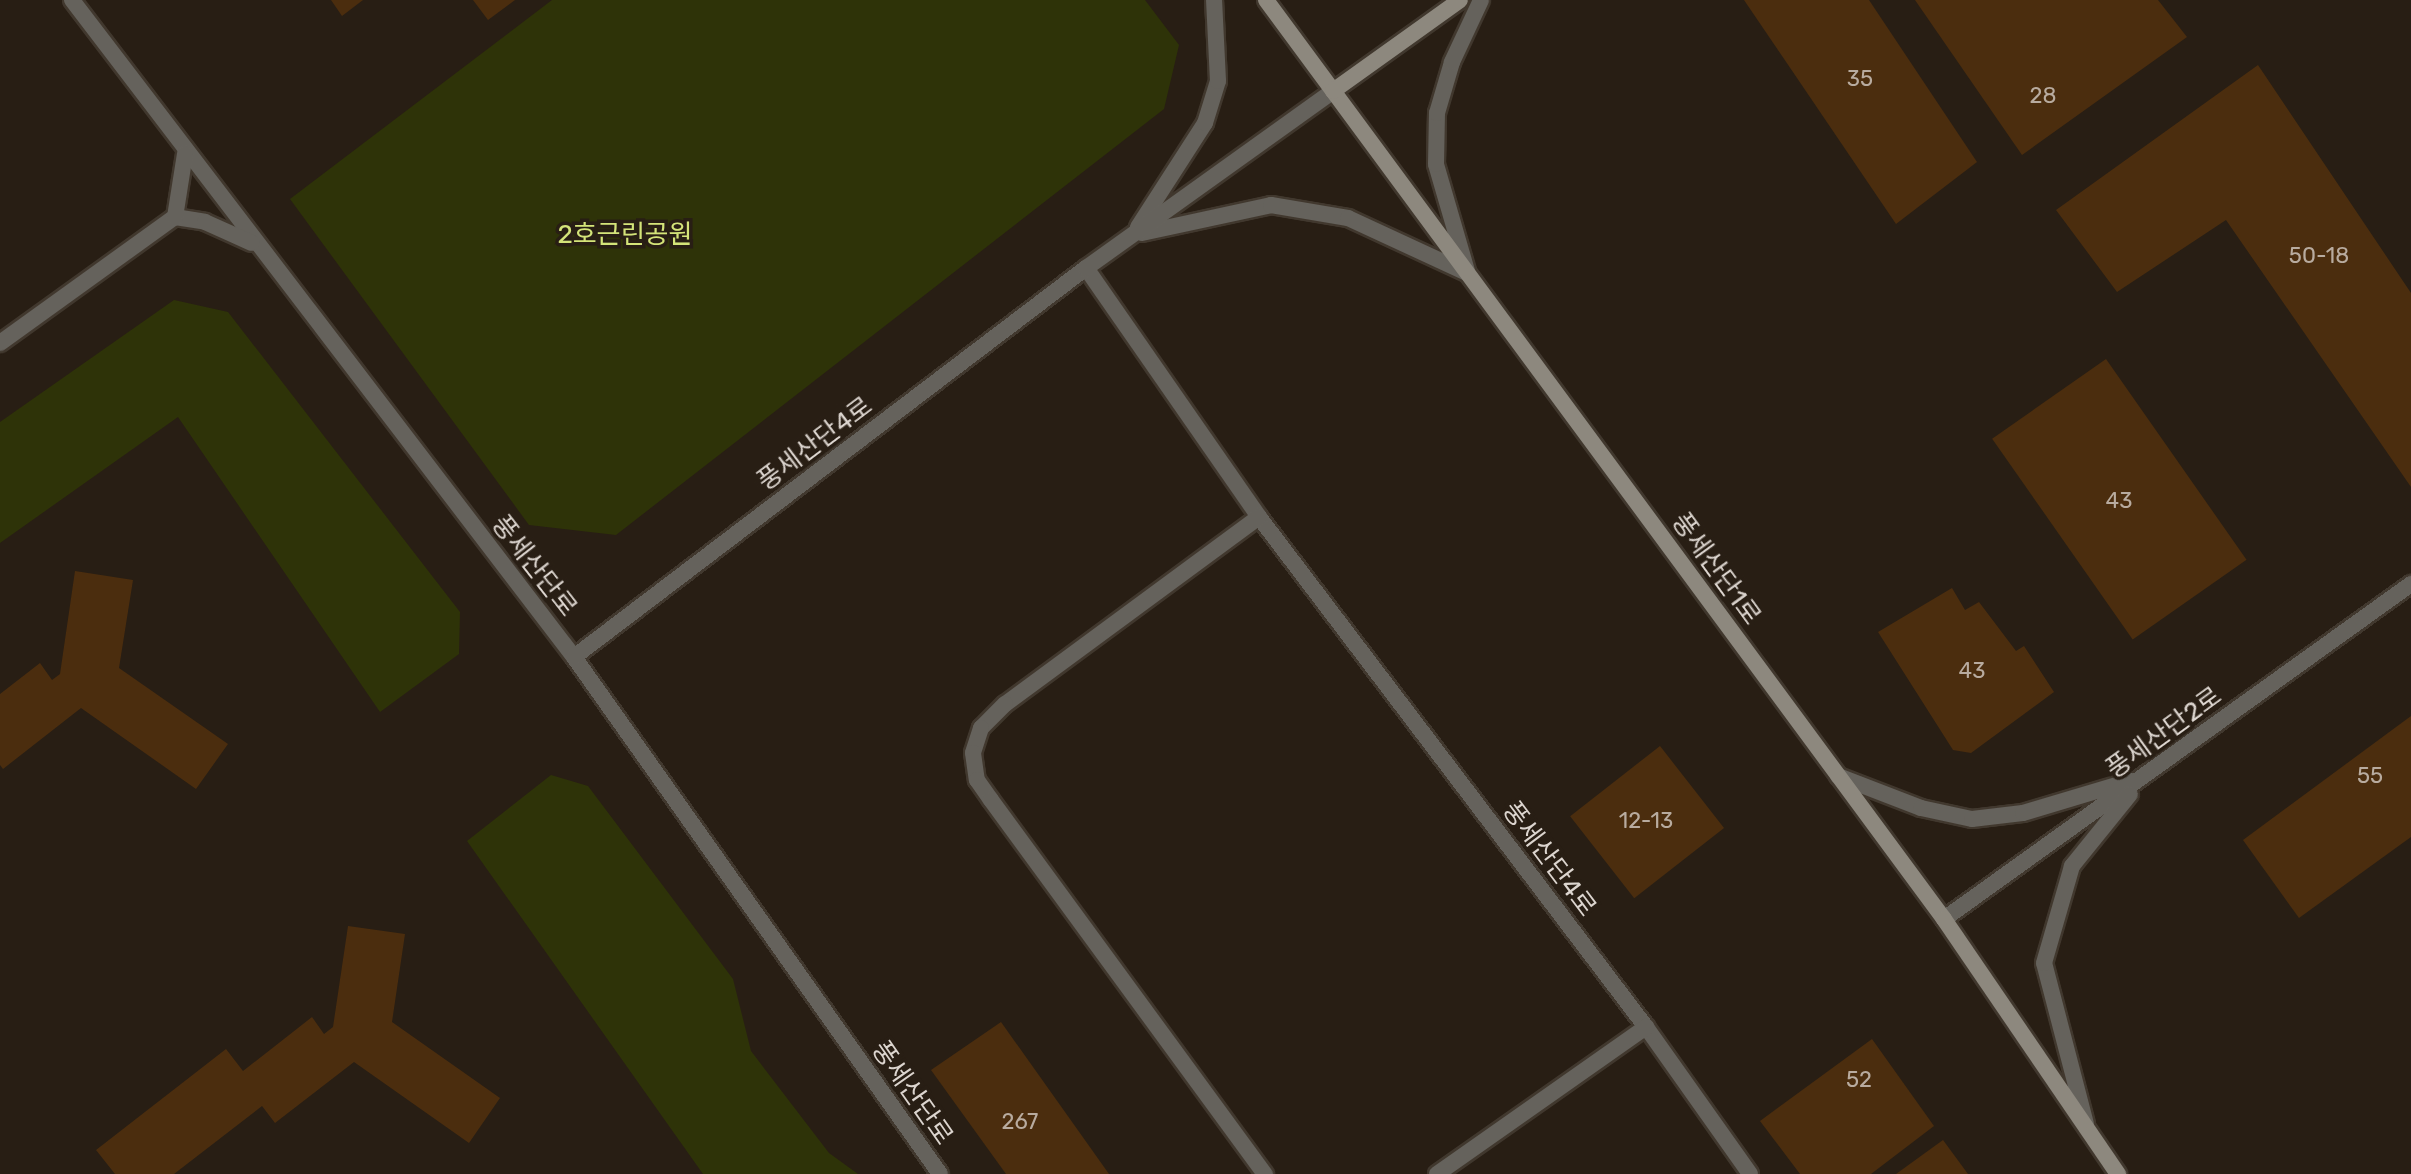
<!DOCTYPE html>
<html>
<head>
<meta charset="utf-8">
<style>
	body { margin:0 }
	#map { position:relative; width:2411px; height:1174px; overflow:hidden; background:#281e14; font-family:Rubik,"Noto Sans KR",sans-serif }
	div>[style] { position:absolute }
	.green>* { inset:0; background:#2e3308 }
	.building>* { inset:0; background:#4b2d0e; transform-origin:0 0 }
	.roads { filter:drop-shadow(2px 0 #41382e) drop-shadow(-2px 0 #41382e) drop-shadow(0 2px #41382e) drop-shadow(0 -2px #41382e) }
	.street>* { height:16px; margin:-8px; padding:0 8px; transform-origin:8px; border-radius:8px; background:#65625c }
	.secondary>* { height:16px; margin:-8px; padding:0 8px; transform-origin:8px; border-radius:8px; background:#8d887e }
	span { translate:-50% -50%; white-space:nowrap; text-align:center; line-height:1.15; -webkit-text-stroke:7px #281e14; paint-order:stroke }
	.number-label { font-size:22px; color:#b8ab9f }
	.number-label span { -webkit-text-stroke-width:0 }
	.park-label { font-size:26px; color:#d4e479 }
	.street-label { font-size:26px; color:#dcd5cf }
</style>
</head>
<body>
<div id="map">
	<div class="green">
		<i style="clip-path:polygon(552px 0,1145px 0,1179px 45px,1164px 109px,616px 535px,529px 525px,290px 199px)"></i>
		<i style="clip-path:polygon(174px 300px,228px 312px,460px 612px,459px 654px,380px 712px,178px 417px,0 543px,0 422px)"></i>
		<i style="clip-path:polygon(551px 775px,588px 786px,733px 979px,751px 1051px,829px 1153px,858px 1174px,703px 1174px,467px 841px)"></i>
	</div>
	<div class="building">
		<i style="clip-path:polygon(331px 0,363px 0,342px 16px)"></i>
		<i style="clip-path:polygon(473px 0,515px 0,488px 20px)"></i>
		<i style="clip-path:polygon(1744px 0,1869px 0,1977px 162px,1896px 224px)"></i>
		<i style="clip-path:polygon(1915px 0,2158px 0,2187px 37px,2022px 155px)"></i>
		<i style="clip-path:polygon(2258px 65px,2411px 293px,2411px 487px,2226px 220px,2117px 292px,2056px 210px)"></i>
		<i style="left:2106px;top:359px;width:245px;height:139px;rotate:55deg"></i>
		<i style="clip-path:polygon(75px 571px,133px 580px,119px 668px,228px 744px,196px 789px,81px 708px,3px 769px,0 765px,0 694px,40px 663px,52px 680px,60px 674px)"></i>
		<i style="clip-path:polygon(1952px 588px,1965px 610px,1979px 602px,2016px 651px,2024px 646px,2054px 692px,1971px 753px,1953px 750px,1878px 632px)"></i>
		<i style="clip-path:polygon(2411px 716px,2411px 837px,2299px 918px,2243px 840px)"></i>
		<i style="left:1660px;top:746px;width:104px;height:114px;rotate:52deg"></i>
		<i style="clip-path:polygon(348px 926px,405px 934px,392px 1022px,500px 1098px,469px 1143px,354px 1062px,275px 1123px,262px 1106px,174px 1174px,115px 1174px,96px 1150px,226px 1049px,243px 1071px,312px 1017px,324px 1034px,333px 1027px)"></i>
		<i style="clip-path:polygon(1001px 1022px,1109px 1174px,1006px 1174px,931px 1070px)"></i>
		<i style="clip-path:polygon(1872px 1039px,1934px 1126px,1871px 1174px,1800px 1174px,1760px 1121px)"></i>
		<i style="clip-path:polygon(1943px 1140px,1968px 1174px,1896px 1174px)"></i>
	</div>
	<div class="roads">
		<div class="street">
			<i style="left:72px;top:0;width:827px;rotate:52.62deg"></i>
			<i style="left:574px;top:657px;width:633px;rotate:54.7deg"></i>
			<i style="left:175px;top:217px;width:30px;rotate:9deg"></i>
			<i style="left:205px;top:222px;width:51px;rotate:24.1deg"></i>
			<i style="left:1138px;top:227px;width:124px;rotate:-57.2deg"></i>
			<i style="left:1205px;top:123px;width:44px;rotate:-72.8deg"></i>
			<i style="left:1218px;top:81px;width:81px;rotate:-92.8deg"></i>
			<i style="left:1142px;top:233px;width:132px;rotate:-12.2deg"></i>
			<i style="left:1271px;top:205px;width:78px;rotate:9.6deg"></i>
			<i style="left:1348px;top:218px;width:131px;rotate:24.8deg"></i>
			<i style="left:1086px;top:268px;width:303px;rotate:55.2deg"></i>
			<i style="left:1259px;top:517px;width:640px;rotate:52.81deg"></i>
			<i style="left:1646px;top:1027px;width:180px;rotate:54.7deg"></i>
			<i style="left:1467px;top:271px;width:111px;rotate:-106.2deg"></i>
			<i style="left:1436px;top:164px;width:51px;rotate:-88.9deg"></i>
			<i style="left:1437px;top:113px;width:53px;rotate:-73.6deg"></i>
			<i style="left:1452px;top:62px;width:68px;rotate:-64.9deg"></i>
			<i style="left:0;top:343px;width:216px;rotate:-35.8deg"></i>
			<i style="left:175px;top:217px;width:64px;rotate:-81deg"></i>
			<i style="left:1259px;top:517px;width:315px;rotate:143.6deg"></i>
			<i style="left:1005px;top:704px;width:34px;rotate:135deg"></i>
			<i style="left:981px;top:728px;width:26px;rotate:108deg"></i>
			<i style="left:973px;top:753px;width:27px;rotate:82deg"></i>
			<i style="left:977px;top:780px;width:24px;rotate:55deg"></i>
			<i style="left:991px;top:800px;width:464px;rotate:53.8deg"></i>
			<i style="left:574px;top:657px;width:643px;rotate:-37.23deg"></i>
			<i style="left:1086px;top:268px;width:304px;rotate:-35.6deg"></i>
			<i style="left:1838px;top:776px;width:89px;rotate:21.1deg"></i>
			<i style="left:1921px;top:808px;width:52px;rotate:12.2deg"></i>
			<i style="left:1972px;top:819px;width:51px;rotate:-6.7deg"></i>
			<i style="left:2023px;top:813px;width:112px;rotate:-16.7deg"></i>
			<i style="left:1944px;top:919px;width:575px;rotate:-35.65deg"></i>
			<i style="left:2086px;top:1124px;width:166px;rotate:-104.6deg"></i>
			<i style="left:2044px;top:963px;width:101px;rotate:-73.9deg"></i>
			<i style="left:2072px;top:866px;width:92px;rotate:-51.1deg"></i>
			<i style="left:1437px;top:1174px;width:256px;rotate:-35.1deg"></i>
		</div>
		<div class="secondary">
			<i style="left:1266px;top:0;width:1142px;rotate:53.58deg"></i>
			<i style="left:1944px;top:919px;width:309px;rotate:55.7deg"></i>
			<i style="left:1333px;top:91px;width:156px;rotate:-35.6deg"></i>
		</div>
	</div>
	<div class="number-label">
		<span style="left:1860px;top:79px">35</span>
		<span style="left:2043px;top:96px">28</span>
		<span style="left:2319px;top:256px">50-18</span>
		<span style="left:2119px;top:501px">43</span>
		<span style="left:1972px;top:671px">43</span>
		<span style="left:2370px;top:776px">55</span>
		<span style="left:1646px;top:821px">12-13</span>
		<span style="left:1859px;top:1080px">52</span>
		<span style="left:1020px;top:1122px">267</span>
	</div>
	<div class="park-label">
		<span style="left:625px;top:235px">2호근린공원</span>
	</div>
	<div class="street-label">
		<span style="left:815px;top:444px;rotate:-37deg">풍세산단4로</span>
		<span style="left:534px;top:566px;rotate:52deg">풍세산단로</span>
		<span style="left:1716px;top:569px;rotate:54deg">풍세산단1로</span>
		<span style="left:2164px;top:733px;rotate:-36deg">풍세산단2로</span>
		<span style="left:1549px;top:859px;rotate:53deg">풍세산단4로</span>
		<span style="left:912px;top:1093px;rotate:55deg">풍세산단로</span>
	</div>
</div>
</body>
</html>
